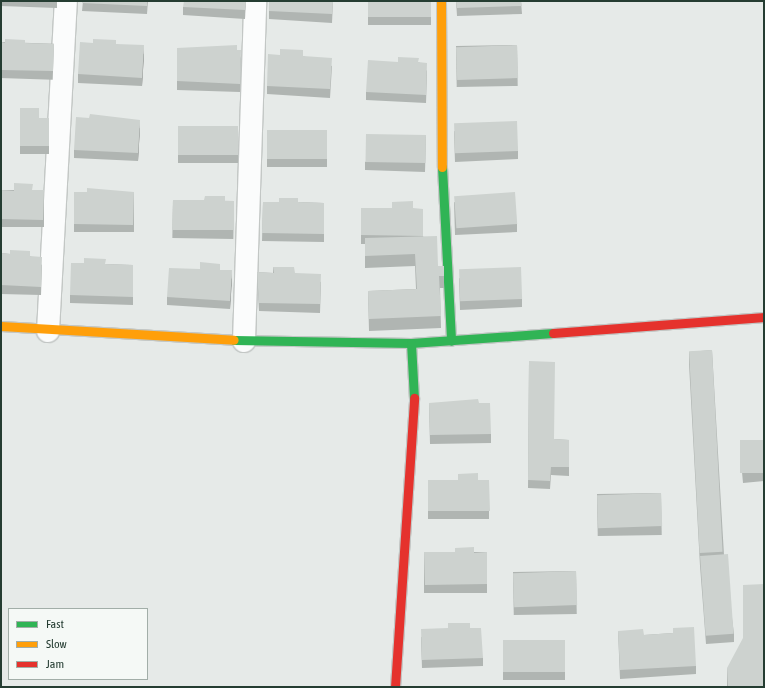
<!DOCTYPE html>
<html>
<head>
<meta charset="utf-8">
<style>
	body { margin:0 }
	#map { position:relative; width:765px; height:688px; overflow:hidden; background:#e6eae8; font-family:"Asap Condensed",sans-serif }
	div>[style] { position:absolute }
	.roads { filter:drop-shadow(1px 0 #c3c7c5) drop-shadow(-1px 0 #c3c7c5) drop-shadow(0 1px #c3c7c5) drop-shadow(0 -1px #c3c7c5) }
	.street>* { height:22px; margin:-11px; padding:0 11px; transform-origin:11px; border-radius:11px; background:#fbfcfc }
	.fast>* { height:9px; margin:-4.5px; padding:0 4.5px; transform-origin:4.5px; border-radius:4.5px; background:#30b455 }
	.slow>* { height:9px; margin:-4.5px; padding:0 4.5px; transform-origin:4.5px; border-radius:4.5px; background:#ff9f0a }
	.jam>* { height:9px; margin:-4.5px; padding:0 4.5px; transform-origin:4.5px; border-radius:4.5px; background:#e5322d }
	.wall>* { inset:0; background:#b0b5b2; transform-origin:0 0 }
	.shaded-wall>* { inset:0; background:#909391 }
	.building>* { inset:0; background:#cdd2cf; transform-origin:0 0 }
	span { translate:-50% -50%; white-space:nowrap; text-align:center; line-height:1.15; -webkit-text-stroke:3px #f5f9f6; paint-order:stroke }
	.frame { position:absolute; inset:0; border:2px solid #253d32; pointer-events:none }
	.legend { position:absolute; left:8px; top:608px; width:140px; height:72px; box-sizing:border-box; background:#f5f9f6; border:1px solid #a2aea8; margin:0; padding:5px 7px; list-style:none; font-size:12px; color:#253d32 }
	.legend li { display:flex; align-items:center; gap:8px; height:20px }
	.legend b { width:20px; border:1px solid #a2aea8 }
</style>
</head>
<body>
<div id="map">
	<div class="roads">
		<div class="street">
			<i style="left:48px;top:331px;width:330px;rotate:-86.9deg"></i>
			<i style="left:244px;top:341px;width:340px;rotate:-88.1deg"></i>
		</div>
		<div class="fast">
			<i style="left:442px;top:167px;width:174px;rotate:87deg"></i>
			<i style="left:234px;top:340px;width:177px;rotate:1deg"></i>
			<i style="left:411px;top:343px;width:142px;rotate:-4deg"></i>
			<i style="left:411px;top:343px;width:55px;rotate:86.9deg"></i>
		</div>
		<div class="slow">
			<i style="left:441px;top:1px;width:166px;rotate:89.7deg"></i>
			<i style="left:1px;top:326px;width:233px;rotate:3.4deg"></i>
		</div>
		<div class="jam">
			<i style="left:553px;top:333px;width:212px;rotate:-4.3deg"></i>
			<i style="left:395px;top:687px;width:290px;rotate:-86.2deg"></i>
		</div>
	</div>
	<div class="wall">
		<i style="clip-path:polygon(1px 1px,57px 1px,57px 8px,1px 6px)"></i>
		<i style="clip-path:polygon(83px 1px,148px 1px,147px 14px,82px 11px)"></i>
		<i style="clip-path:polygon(246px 1px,245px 19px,183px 15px,183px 7px)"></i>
		<i style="clip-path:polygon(269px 1px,333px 1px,332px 23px,269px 19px)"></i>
		<i style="left:368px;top:1px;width:63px;height:24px"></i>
		<i style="clip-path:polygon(456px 1px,521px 1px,522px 14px,457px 16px)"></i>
		<i style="left:1px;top:42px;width:53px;height:36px;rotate:2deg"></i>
		<i style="clip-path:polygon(116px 44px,144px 54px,142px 86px,78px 83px,78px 74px)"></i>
		<i style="left:517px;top:45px;width:41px;height:61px;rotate:89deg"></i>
		<i style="clip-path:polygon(177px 48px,237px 50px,241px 58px,240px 92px,177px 90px)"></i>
		<i style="clip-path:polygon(303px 56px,332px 66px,330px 98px,267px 94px,267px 86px)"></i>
		<i style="clip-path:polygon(419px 62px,427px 71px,426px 103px,366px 100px,366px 92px)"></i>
		<i style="clip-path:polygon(20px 108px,39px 118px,49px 118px,49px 154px,20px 154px)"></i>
		<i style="left:178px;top:126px;width:60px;height:37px"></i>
		<i style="clip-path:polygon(140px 128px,138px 161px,74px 158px,74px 150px)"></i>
		<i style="left:327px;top:130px;width:37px;height:60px;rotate:90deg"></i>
		<i style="clip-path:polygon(454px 131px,518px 151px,518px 159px,455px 162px)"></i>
		<i style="clip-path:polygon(426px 135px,425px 172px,365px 170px,365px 162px)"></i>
		<i style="left:1px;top:190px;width:43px;height:37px"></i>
		<i style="left:74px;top:192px;width:60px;height:40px"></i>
		<i style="clip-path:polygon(279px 198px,298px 202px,324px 203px,324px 242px,262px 241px,263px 202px,279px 202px)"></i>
		<i style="left:173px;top:200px;width:61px;height:38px;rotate:1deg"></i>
		<i style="clip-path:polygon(454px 202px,517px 224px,517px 232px,455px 235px)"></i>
		<i style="clip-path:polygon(361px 208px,413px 208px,423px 236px,438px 266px,444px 276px,444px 288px,440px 288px,441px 328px,369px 331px,368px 291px,416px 289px,415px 266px,365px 268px,365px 244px,361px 244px)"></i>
		<i style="clip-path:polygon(1px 253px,30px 256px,42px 265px,41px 295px,1px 294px)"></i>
		<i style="clip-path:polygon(106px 264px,133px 265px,133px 305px,70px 303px,70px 295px)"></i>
		<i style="clip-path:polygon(273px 267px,321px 282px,320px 313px,259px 311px,257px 272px,273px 273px)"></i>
		<i style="clip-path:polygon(200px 269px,220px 270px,232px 279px,230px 309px,167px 305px,167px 297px)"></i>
		<i style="clip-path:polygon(459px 278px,522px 299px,522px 307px,460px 310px)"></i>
		<i style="clip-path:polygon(712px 350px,724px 555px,734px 634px,734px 642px,706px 644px,700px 566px,689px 364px,689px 352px)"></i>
		<i style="clip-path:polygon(529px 361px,554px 439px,569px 440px,569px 476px,551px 475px,550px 489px,528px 488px)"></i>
		<i style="clip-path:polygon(429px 403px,479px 403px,491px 434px,491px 443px,430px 444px)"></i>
		<i style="clip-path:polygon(764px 440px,764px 481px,743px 483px,740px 450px,740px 442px)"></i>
		<i style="left:428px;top:480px;width:61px;height:39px"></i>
		<i style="left:661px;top:493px;width:42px;height:64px;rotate:89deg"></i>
		<i style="left:424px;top:552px;width:63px;height:41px"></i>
		<i style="left:576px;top:571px;width:43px;height:63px;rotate:89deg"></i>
		<i style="clip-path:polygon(470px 628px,483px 658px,483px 666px,422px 668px,421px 637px)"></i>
		<i style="clip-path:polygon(673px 628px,696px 666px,696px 674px,620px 679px,618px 631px,644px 635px,673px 633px)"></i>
		<i style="left:503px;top:640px;width:62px;height:40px"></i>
		<i style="clip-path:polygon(727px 668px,764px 687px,727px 687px)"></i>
	</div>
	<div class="shaded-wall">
		<i style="clip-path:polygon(144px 45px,144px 54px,142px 86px,142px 78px)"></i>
		<i style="clip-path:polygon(140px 120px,140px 128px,138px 161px,138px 153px)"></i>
		<i style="clip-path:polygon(232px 270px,232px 279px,230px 309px,230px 301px)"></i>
	</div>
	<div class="building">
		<i style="clip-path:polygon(83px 1px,147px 1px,147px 6px,82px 3px)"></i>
		<i style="clip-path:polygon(184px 1px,246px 1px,245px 10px,183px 7px)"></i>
		<i style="clip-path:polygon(269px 1px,333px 1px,332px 14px,269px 11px)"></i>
		<i style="left:368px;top:1px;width:63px;height:16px"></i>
		<i style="clip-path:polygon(456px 1px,521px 1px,522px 6px,457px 8px)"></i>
		<i style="clip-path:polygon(5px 39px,25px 40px,25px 43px,54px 44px,53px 71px,1px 70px,1px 42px,5px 43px)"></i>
		<i style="clip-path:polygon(93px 39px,116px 40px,116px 44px,144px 45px,142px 78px,78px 74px,80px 42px,93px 43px)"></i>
		<i style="clip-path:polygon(237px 45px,237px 50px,241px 50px,240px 84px,177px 81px,177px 48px)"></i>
		<i style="left:517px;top:45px;width:33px;height:61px;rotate:88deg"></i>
		<i style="clip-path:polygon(280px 49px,303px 50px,303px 56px,332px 58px,330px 89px,267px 86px,268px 54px,280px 55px)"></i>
		<i style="clip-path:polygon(398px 57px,419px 58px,418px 62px,427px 63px,426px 95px,366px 92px,368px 60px,398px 62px)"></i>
		<i style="clip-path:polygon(20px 108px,39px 108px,39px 118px,49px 118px,49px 146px,20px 146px)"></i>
		<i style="clip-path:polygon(90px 114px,140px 120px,138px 153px,74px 150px,76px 117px,89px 118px)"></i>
		<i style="left:517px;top:121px;width:30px;height:63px;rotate:88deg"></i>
		<i style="left:178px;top:126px;width:60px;height:29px"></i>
		<i style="left:327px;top:130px;width:29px;height:60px;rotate:90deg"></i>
		<i style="left:366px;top:134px;width:60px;height:28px;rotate:1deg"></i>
		<i style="clip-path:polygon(14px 183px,33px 184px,32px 190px,44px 190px,43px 220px,1px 219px,1px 190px,14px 191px)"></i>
		<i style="clip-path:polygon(87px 188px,134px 192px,133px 225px,74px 224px,74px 192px,87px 192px)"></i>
		<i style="left:515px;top:192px;width:32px;height:61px;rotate:86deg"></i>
		<i style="clip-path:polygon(205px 196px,225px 196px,225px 201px,234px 201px,234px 230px,172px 230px,173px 200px,204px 200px)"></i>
		<i style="clip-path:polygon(279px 198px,298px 198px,298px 202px,324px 203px,324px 234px,262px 233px,263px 202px,279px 202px)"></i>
		<i style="clip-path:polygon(413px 201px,413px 208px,423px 209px,423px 236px,361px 235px,361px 208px,392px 208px,392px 202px)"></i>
		<i style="clip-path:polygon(437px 236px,438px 266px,444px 266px,444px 276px,439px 276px,441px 316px,369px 319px,368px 291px,417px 289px,415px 254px,365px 256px,365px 238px)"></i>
		<i style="clip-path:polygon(10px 250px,30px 251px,30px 256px,42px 257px,41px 287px,1px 285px,1px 253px,10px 254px)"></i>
		<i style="clip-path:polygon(84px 258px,106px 259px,105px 264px,133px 265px,133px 297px,70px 295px,71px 263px,84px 263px)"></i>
		<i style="clip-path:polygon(200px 262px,220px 264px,220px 270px,232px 270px,230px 301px,167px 297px,169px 268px,200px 269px)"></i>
		<i style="clip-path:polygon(273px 267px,294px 267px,295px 273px,321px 274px,320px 304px,259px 303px,257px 272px,274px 273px)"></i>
		<i style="left:521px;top:267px;width:32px;height:62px;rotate:88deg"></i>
		<i style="left:712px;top:350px;width:202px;height:23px;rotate:87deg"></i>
		<i style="clip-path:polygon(529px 361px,555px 362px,554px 439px,569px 440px,569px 467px,551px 467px,550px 481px,528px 480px)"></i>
		<i style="clip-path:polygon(478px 399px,479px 403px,490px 403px,491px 434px,430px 435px,429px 403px)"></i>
		<i style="left:764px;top:440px;width:33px;height:24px;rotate:90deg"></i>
		<i style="clip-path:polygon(478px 473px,478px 480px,489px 480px,490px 511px,428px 511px,428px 480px,458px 480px,458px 474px)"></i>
		<i style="left:661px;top:493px;width:33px;height:64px;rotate:88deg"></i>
		<i style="clip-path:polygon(474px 547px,474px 553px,487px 552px,487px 584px,425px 585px,424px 552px,455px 552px,455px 548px)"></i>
		<i style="left:728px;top:554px;width:80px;height:28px;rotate:86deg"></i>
		<i style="left:576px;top:571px;width:34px;height:63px;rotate:88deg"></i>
		<i style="clip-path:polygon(764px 584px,764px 687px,728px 687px,727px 668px,743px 638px,743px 585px)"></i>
		<i style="clip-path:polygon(448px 623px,470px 623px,470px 628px,481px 628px,483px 658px,422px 660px,421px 629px,448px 628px)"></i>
		<i style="clip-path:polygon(694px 627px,696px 666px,620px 670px,618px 631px,643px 629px,644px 635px,673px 633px,673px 628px)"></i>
		<i style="left:503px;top:640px;width:62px;height:32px"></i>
	</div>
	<div class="frame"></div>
	<ul class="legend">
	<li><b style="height:5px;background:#30b455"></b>Fast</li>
	<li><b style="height:5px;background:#ff9f0a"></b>Slow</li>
	<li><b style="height:5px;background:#e5322d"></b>Jam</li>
	</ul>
</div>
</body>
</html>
